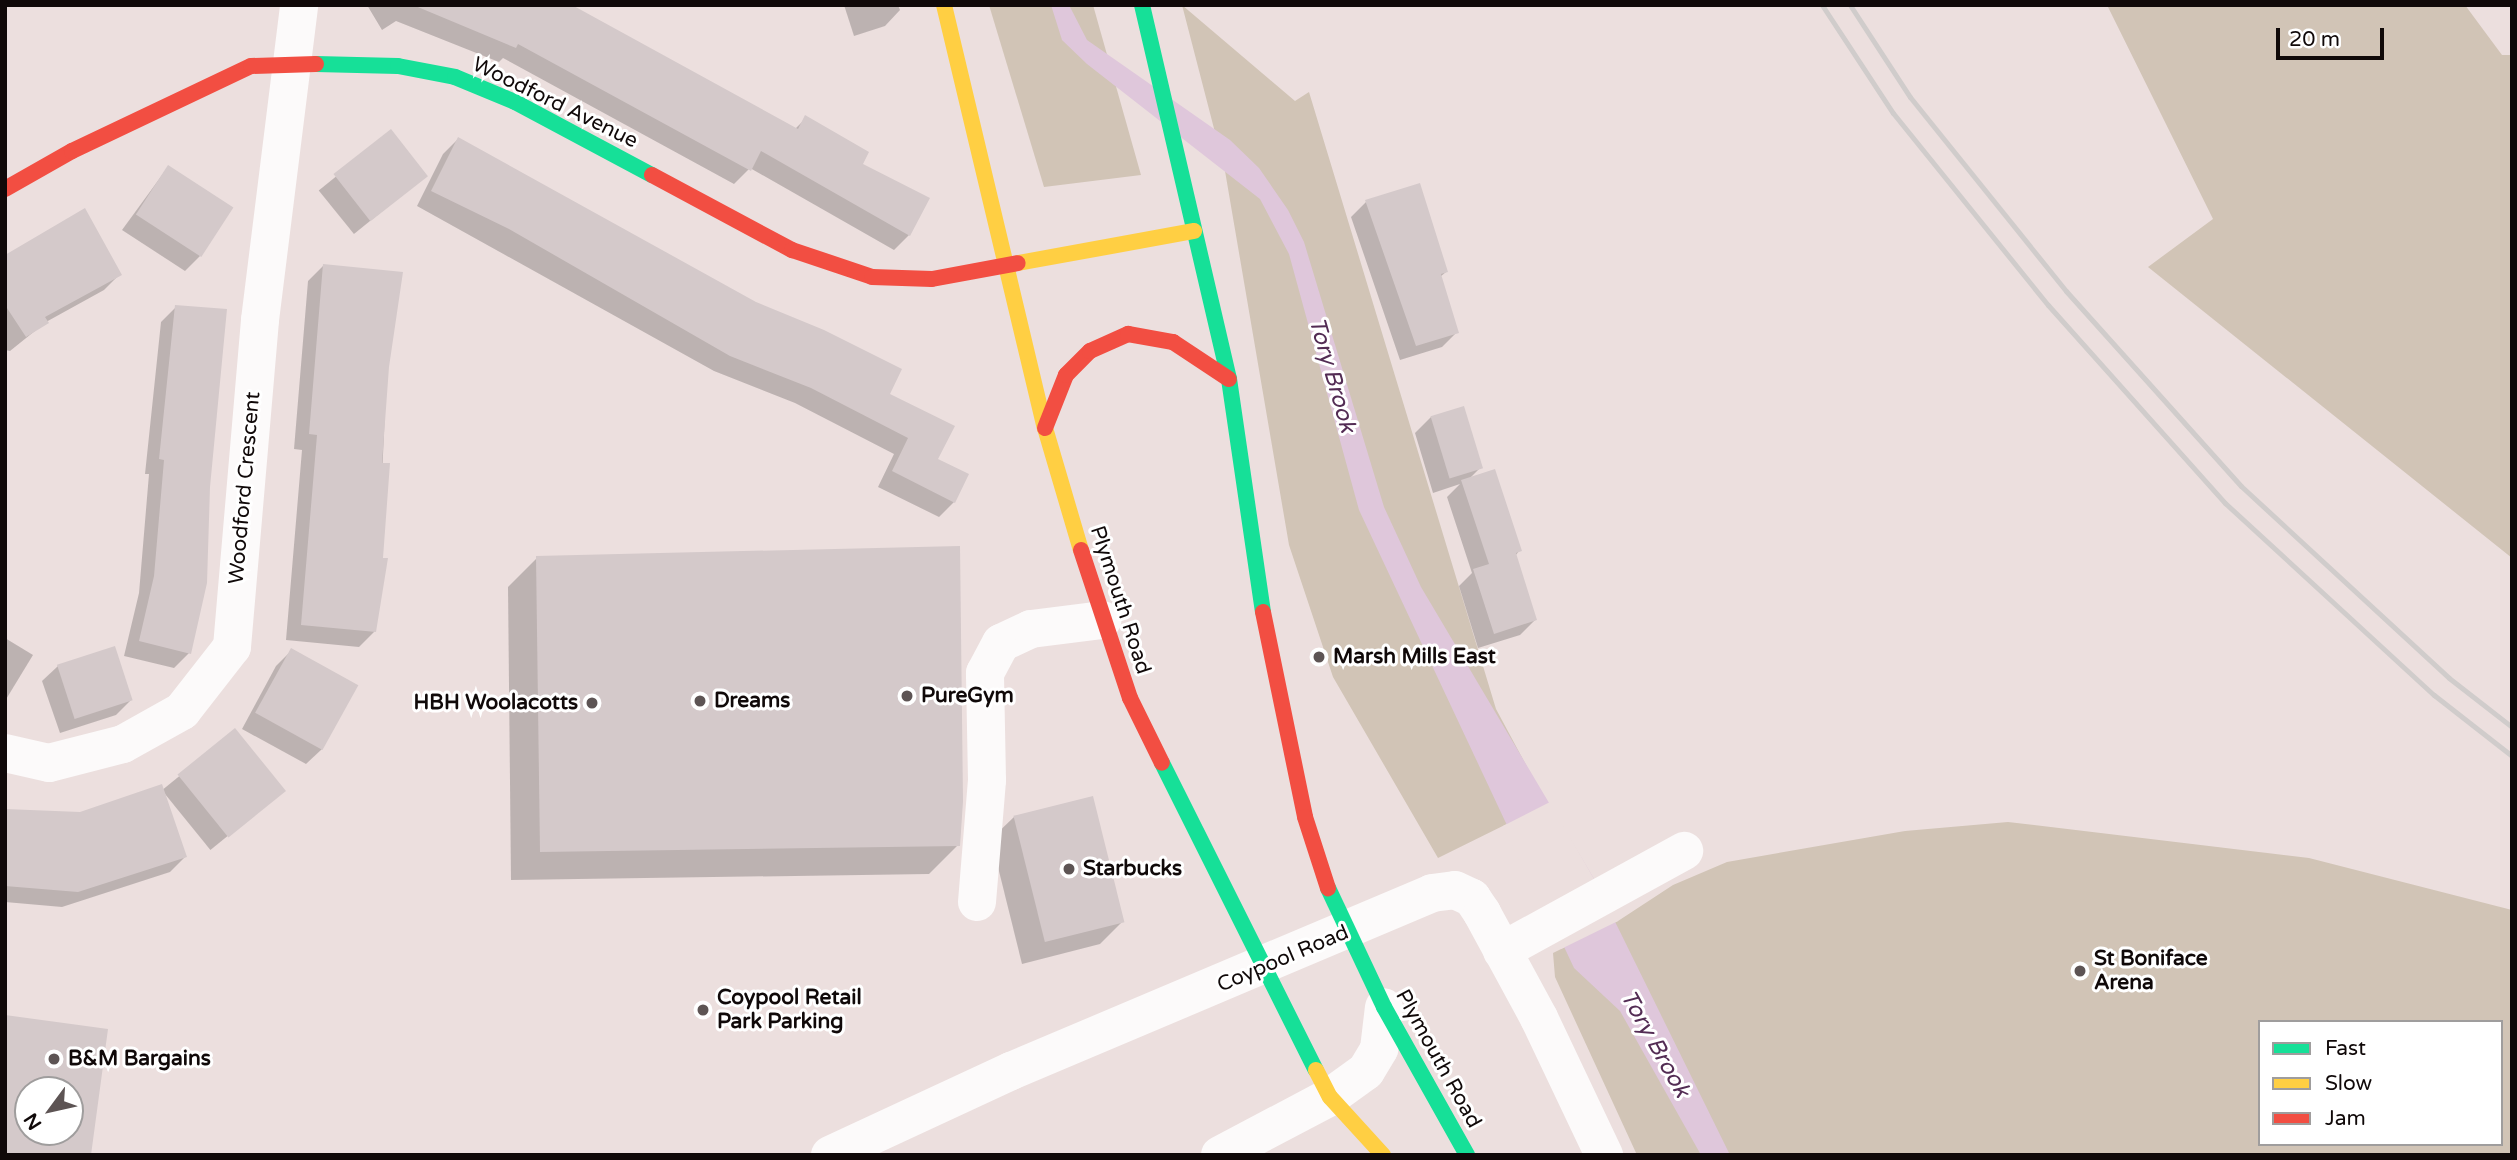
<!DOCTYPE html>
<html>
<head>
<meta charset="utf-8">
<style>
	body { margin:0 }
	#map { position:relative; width:2517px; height:1160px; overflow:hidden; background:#ecdfde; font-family:"Varela Round",sans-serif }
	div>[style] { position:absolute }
	.green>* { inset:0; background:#d1c4b6 }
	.water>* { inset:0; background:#dfc7db }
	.pier>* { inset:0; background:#ecdfde }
	.shadow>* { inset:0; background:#0003; transform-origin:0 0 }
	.building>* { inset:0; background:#d4c9ca; transform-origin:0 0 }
	.street>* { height:38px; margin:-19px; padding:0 19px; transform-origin:19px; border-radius:19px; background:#fcfafa }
	.fast>* { height:16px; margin:-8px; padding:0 8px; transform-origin:8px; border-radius:8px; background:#16e098 }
	.slow>* { height:16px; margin:-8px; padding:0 8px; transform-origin:8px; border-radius:8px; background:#ffcf43 }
	.jam>* { height:16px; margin:-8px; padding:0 8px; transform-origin:8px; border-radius:8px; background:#f24e42 }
	.rail>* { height:5px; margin:-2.5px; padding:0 2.5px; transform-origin:2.5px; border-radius:2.5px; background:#d0cccb }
	.dots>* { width:19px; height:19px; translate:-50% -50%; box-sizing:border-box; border:4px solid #fff; border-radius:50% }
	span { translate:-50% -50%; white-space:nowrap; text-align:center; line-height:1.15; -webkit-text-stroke:6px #fff; paint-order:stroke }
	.street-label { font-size:21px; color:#100909 }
	.poi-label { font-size:21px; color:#100909; font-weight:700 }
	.left { translate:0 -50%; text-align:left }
	.right { translate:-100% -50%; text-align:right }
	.water-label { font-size:23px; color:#532c54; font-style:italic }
	.frame { position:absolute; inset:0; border:7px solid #100909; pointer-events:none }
	.legend { position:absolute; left:2258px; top:1020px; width:245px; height:126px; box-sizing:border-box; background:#fff; border:2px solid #9f9d9d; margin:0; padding:9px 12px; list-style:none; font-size:21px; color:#100909 }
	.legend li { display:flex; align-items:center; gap:14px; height:35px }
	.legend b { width:35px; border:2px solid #9f9d9d }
	.north { position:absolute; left:14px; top:1076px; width:70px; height:70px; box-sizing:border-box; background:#fff; border:2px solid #9f9d9d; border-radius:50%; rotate:237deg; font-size:19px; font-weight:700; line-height:28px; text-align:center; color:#100909 }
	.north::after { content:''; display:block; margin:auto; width:24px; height:32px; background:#5d5454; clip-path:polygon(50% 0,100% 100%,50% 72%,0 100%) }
	.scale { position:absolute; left:2276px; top:28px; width:108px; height:32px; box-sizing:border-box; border:4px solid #100909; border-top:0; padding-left:9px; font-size:21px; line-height:24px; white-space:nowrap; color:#100909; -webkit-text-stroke:5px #fff; paint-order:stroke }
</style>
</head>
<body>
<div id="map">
	<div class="green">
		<i style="clip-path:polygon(989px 5px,1093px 5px,1141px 175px,1044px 187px)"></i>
		<i style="clip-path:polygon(1182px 5px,1295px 101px,1309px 92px,1496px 709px,1547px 804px,1438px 858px,1333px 677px,1289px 545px,1225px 171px)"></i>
		<i style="clip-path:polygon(2107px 5px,2465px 5px,2502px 55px,2512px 55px,2512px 558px,2148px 267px,2213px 219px)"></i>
		<i style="clip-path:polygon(evenodd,2008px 822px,2309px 858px,2512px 910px,2512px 1155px,1637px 1155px,1555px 977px,1553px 953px,1618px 921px,1673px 885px,1727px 862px,1905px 831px,2008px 822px,2260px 1022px,2501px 1022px,2501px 1144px,2260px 1144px,2260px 1022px)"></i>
	</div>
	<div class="water">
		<i style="clip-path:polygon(1051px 5px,1069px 5px,1087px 40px,1230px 140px,1259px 168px,1288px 210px,1304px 242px,1384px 507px,1421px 587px,1593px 877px,1730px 1155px,1701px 1155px,1620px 1011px,1574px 968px,1359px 510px,1289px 254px,1260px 199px,1087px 64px,1062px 40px)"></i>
	</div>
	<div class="pier">
		<i style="clip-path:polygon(1550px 802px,1618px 921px,1561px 949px,1503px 826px)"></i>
	</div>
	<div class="shadow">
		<i style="clip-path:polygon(367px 5px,569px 5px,795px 129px,806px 118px,860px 165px,909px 235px,894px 250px,750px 168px,734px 184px,503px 58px,499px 62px,396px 21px,382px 30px)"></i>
		<i style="clip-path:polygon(844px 5px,898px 5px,900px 10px,885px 26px,854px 36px)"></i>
		<i style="left:391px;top:132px;width:56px;height:93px;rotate:51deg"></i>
		<i style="clip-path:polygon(458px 139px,888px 394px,936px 460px,954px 502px,939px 517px,878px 487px,894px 454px,795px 403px,714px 371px,417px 206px,443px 154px)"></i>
		<i style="clip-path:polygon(168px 167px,200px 256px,185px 271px,122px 230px)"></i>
		<i style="clip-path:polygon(1366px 202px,1446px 272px,1440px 277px,1457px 332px,1442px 347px,1400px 360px,1351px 217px)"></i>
		<i style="clip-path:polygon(5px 258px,120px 274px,104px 290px,46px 322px,10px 351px,5px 350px)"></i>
		<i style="clip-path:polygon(323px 266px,387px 367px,375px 631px,359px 647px,286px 640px,302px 450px,294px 449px,308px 281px)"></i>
		<i style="clip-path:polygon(176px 307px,189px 653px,174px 668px,124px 656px,139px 593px,149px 474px,145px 474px,161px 322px)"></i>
		<i style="clip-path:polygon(1431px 417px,1481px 467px,1468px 480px,1520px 550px,1515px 556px,1535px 620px,1520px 635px,1478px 648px,1459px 586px,1472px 573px,1447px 497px,1460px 484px,1433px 493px,1415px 433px)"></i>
		<i style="clip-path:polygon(537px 558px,958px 845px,929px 874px,511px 880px,508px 587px)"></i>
		<i style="clip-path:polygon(5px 638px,33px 655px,5px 701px)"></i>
		<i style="clip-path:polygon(291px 651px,322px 749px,306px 764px,242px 729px,276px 666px)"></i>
		<i style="clip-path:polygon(58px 666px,131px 700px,116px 715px,60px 733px,42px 681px)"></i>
		<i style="left:235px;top:731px;width:77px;height:94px;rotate:51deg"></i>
		<i style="clip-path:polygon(5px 811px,185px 857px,170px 872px,62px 907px,5px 902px)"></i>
		<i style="clip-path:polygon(1014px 817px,1122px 922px,1100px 944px,1022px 964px,991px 839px)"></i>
	</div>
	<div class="building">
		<i style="clip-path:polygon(413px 5px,572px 5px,798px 129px,805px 115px,869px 152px,863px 164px,930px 198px,910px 236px,761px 151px,751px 171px,518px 44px,516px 48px)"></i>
		<i style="left:391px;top:129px;width:60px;height:73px;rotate:52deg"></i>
		<i style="clip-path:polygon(458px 137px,756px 302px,824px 330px,902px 369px,890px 394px,955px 426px,938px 459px,969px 474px,955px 503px,892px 471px,908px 438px,811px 388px,730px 356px,509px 229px,431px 191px)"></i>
		<i style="left:168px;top:165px;width:78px;height:59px;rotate:33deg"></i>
		<i style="clip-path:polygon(1420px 183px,1448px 272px,1441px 274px,1459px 333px,1416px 346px,1365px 200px)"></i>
		<i style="clip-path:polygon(85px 208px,122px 275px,45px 317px,49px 323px,26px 337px,5px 305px,5px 255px)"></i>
		<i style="clip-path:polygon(323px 264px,403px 272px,389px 367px,382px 463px,390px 463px,383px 558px,388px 558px,376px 632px,301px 625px,317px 435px,309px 434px)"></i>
		<i style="clip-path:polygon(175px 305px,227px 309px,210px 487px,207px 583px,191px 654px,139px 641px,154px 576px,164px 460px,159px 459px)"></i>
		<i style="left:1464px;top:406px;width:65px;height:35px;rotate:73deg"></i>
		<i style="clip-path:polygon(1495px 469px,1522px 551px,1516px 553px,1537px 620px,1494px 634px,1473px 569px,1489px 564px,1461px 480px)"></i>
		<i style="clip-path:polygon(960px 546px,963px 801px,960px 846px,540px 852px,536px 556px)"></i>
		<i style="left:115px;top:646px;width:57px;height:61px;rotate:72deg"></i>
		<i style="left:291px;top:648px;width:77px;height:74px;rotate:29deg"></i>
		<i style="left:235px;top:728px;width:81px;height:74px;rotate:51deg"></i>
		<i style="clip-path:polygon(162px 784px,187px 857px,78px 892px,5px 886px,5px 809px,80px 812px)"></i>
		<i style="left:1093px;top:796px;width:130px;height:82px;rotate:76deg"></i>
		<i style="clip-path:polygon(evenodd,5px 1015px,108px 1029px,91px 1155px,5px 1155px,5px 1015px,28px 1090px,70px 1090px,70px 1132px,28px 1132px,28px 1090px)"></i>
	</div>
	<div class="street">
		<i style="left:5px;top:753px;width:45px;rotate:12.8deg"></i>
		<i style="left:49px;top:763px;width:76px;rotate:-14.4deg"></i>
		<i style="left:123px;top:744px;width:68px;rotate:-29.2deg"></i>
		<i style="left:182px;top:711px;width:81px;rotate:-52deg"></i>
		<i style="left:232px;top:647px;width:328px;rotate:-85.1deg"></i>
		<i style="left:260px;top:320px;width:317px;rotate:-82.9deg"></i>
		<i style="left:977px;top:902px;width:122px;rotate:-85.3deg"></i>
		<i style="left:987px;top:780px;width:107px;rotate:-91.1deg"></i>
		<i style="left:985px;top:673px;width:34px;rotate:-62deg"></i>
		<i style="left:1001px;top:643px;width:33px;rotate:-25deg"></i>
		<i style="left:1031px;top:629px;width:72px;rotate:-7.2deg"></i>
		<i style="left:1502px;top:951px;width:208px;rotate:-28.8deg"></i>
		<i style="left:830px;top:1155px;width:200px;rotate:-24.9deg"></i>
		<i style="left:1011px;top:1071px;width:457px;rotate:-22.9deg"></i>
		<i style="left:1432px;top:893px;width:23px;rotate:-7deg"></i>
		<i style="left:1455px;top:890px;width:19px;rotate:25deg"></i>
		<i style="left:1472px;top:898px;width:18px;rotate:56deg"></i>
		<i style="left:1482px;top:913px;width:119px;rotate:61.5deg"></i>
		<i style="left:1539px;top:1018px;width:152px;rotate:64.6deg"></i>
		<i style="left:1220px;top:1155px;width:124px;rotate:-27.8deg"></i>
		<i style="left:1330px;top:1097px;width:44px;rotate:-35.8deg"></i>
		<i style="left:1366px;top:1071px;width:26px;rotate:-59deg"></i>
		<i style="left:1379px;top:1049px;width:42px;rotate:-83.2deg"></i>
	</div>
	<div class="fast">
		<i style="left:1142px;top:5px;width:384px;rotate:76.9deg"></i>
		<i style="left:1229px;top:379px;width:235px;rotate:81.7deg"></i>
		<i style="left:316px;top:64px;width:82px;rotate:1.4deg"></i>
		<i style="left:398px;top:66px;width:58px;rotate:10.9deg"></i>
		<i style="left:455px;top:77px;width:65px;rotate:22.6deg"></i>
		<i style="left:515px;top:102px;width:155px;rotate:28.1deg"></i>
		<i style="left:1162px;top:763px;width:343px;rotate:63.4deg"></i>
		<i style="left:1328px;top:888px;width:132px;rotate:64.8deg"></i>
		<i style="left:1384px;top:1007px;width:170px;rotate:60.7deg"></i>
	</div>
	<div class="slow">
		<i style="left:944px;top:5px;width:435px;rotate:76.6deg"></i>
		<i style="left:1045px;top:428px;width:127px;rotate:73.6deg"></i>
		<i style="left:1018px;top:263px;width:179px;rotate:-10.3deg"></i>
		<i style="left:1316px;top:1070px;width:30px;rotate:63deg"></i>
		<i style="left:1330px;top:1097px;width:79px;rotate:47.6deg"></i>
	</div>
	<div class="jam">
		<i style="left:652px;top:175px;width:159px;rotate:28.2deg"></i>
		<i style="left:792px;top:250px;width:84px;rotate:18.6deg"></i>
		<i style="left:872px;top:277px;width:60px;rotate:1.9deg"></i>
		<i style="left:932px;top:279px;width:87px;rotate:-10.5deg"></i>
		<i style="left:5px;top:189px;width:77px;rotate:-29.6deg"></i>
		<i style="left:72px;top:151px;width:198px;rotate:-25.4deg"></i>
		<i style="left:251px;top:66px;width:65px;rotate:-1.8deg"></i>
		<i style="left:1045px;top:428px;width:57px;rotate:-68.4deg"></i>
		<i style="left:1066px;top:375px;width:34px;rotate:-45deg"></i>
		<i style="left:1090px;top:351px;width:42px;rotate:-24.1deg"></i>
		<i style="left:1128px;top:334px;width:46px;rotate:10.1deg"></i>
		<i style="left:1173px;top:342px;width:67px;rotate:33.5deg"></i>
		<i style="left:1081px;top:550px;width:156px;rotate:71.7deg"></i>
		<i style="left:1130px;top:698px;width:72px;rotate:63.8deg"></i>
		<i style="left:1263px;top:612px;width:209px;rotate:78.4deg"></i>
		<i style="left:1305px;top:817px;width:75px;rotate:72.1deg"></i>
	</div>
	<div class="rail">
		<i style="left:1822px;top:5px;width:129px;rotate:56.7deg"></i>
		<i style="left:1893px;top:113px;width:247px;rotate:51.1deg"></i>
		<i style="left:2048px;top:305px;width:266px;rotate:48.2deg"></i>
		<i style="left:2225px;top:503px;width:284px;rotate:42.6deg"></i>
		<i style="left:2434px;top:695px;width:99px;rotate:38deg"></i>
		<i style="left:1850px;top:5px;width:110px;rotate:56.9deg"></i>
		<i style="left:1910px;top:97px;width:249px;rotate:51.2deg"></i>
		<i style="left:2066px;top:291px;width:262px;rotate:48.1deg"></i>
		<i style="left:2241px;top:486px;width:283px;rotate:42.7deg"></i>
		<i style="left:2449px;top:678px;width:80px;rotate:37.9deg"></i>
	</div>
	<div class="dots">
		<i style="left:1319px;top:657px;background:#5d5454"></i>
		<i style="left:907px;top:696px;background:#5d5454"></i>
		<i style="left:700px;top:701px;background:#5d5454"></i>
		<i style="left:592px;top:703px;background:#5d5454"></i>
		<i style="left:1069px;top:869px;background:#5d5454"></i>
		<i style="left:2080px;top:971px;background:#5d5454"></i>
		<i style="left:703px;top:1010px;background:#5d5454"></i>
		<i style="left:54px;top:1059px;background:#5d5454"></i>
	</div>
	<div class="street-label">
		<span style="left:555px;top:103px;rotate:26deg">Woodford Avenue</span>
		<span style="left:245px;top:488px;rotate:-85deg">Woodford Crescent</span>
		<span style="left:1120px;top:600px;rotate:72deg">Plymouth Road</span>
		<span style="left:1283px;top:959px;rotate:-23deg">Coypool Road</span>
		<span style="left:1438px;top:1059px;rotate:61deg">Plymouth Road</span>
	</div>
	<div class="poi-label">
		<span class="left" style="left:1333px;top:657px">Marsh Mills East</span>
		<span class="left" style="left:921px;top:696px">PureGym</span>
		<span class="left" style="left:714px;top:701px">Dreams</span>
		<span class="right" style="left:578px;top:703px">HBH Woolacotts</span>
		<span class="left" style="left:1083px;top:869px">Starbucks</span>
		<span class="left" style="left:2094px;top:971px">St Boniface<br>Arena</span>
		<span class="left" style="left:717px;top:1010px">Coypool Retail<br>Park Parking</span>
		<span class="left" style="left:68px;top:1059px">B&amp;M Bargains</span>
	</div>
	<div class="water-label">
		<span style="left:1332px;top:375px;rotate:74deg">Tory Brook</span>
		<span style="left:1655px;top:1044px;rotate:61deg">Tory Brook</span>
	</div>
	<div class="frame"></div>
	<ul class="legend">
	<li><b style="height:9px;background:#16e098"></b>Fast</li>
	<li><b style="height:9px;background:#ffcf43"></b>Slow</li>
	<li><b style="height:9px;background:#f24e42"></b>Jam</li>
	</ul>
	<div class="north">N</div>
	<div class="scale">20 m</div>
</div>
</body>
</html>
